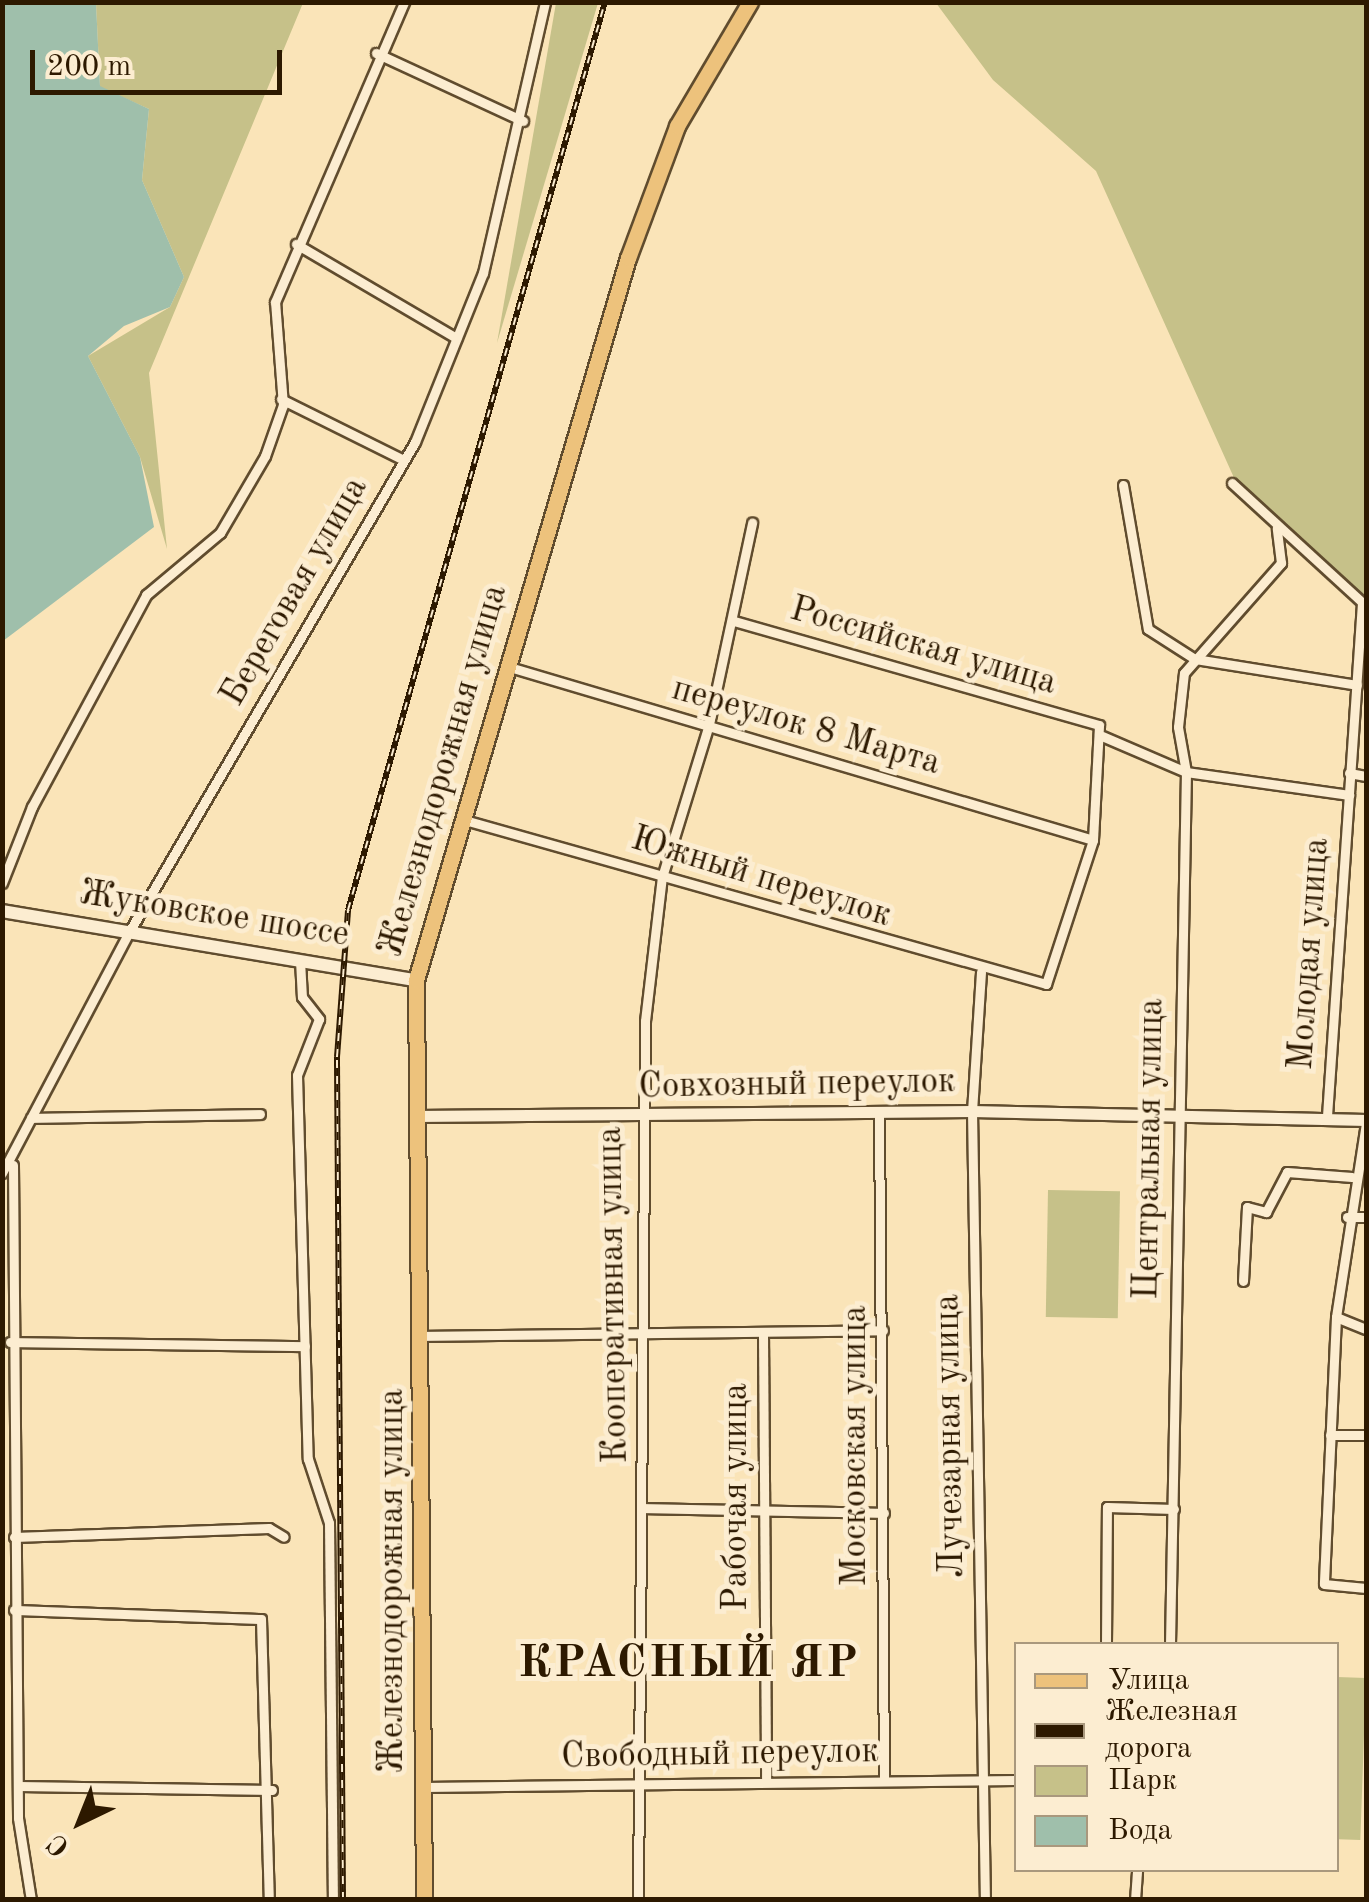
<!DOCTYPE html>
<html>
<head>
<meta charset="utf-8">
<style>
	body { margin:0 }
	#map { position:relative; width:1369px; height:1902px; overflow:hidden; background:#fae4b8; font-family:"Old Standard TT",serif }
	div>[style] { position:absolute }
	.green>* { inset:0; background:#c6c189; transform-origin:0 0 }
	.water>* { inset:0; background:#9fbfab }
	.roads { filter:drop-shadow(2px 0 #604c2e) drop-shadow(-2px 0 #604c2e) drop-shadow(0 2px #604c2e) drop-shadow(0 -2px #604c2e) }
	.minor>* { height:9px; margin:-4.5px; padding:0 4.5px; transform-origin:4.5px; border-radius:4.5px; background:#fcedd1 }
	.tertiary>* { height:11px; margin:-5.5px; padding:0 5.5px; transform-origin:5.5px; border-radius:5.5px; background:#fcedd1 }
	.secondary>* { height:12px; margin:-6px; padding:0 6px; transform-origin:6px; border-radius:6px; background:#fcedd1 }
	.primary>* { height:15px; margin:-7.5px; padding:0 7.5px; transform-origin:7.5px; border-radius:7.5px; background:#edc27c }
	.rail>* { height:6px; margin-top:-3px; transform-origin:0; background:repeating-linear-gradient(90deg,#fcedd1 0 8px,#2d1900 0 16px); box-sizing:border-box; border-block:2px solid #2d1900 }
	span { translate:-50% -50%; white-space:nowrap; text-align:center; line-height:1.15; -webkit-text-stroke:10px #fcedd1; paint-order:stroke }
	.street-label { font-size:35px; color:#2d1900 }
	.district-label { font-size:45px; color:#2d1900; font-weight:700; letter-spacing:2.5px }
	.frame { position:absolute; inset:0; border:5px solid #2d1900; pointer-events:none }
	.legend { position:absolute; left:1014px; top:1642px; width:325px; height:230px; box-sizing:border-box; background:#fcedd1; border:2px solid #a9987d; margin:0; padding:12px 18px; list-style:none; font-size:30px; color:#2d1900 }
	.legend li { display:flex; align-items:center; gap:20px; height:50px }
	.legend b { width:50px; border:2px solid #a9987d }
	.north { position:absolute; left:30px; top:1772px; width:100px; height:100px; -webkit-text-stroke:8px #fcedd1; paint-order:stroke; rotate:223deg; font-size:28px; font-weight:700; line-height:40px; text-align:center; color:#2d1900 }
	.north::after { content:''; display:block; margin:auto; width:35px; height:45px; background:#2d1900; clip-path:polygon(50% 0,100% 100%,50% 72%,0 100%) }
	.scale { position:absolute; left:30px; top:50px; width:252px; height:45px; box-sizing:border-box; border:5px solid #2d1900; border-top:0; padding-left:12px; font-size:30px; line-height:35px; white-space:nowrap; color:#2d1900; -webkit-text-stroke:8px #fcedd1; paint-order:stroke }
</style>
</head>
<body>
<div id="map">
	<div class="green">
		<i style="clip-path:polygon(96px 3px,303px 3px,149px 373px,167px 549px,140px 457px,88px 356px,170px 307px,184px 277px,142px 180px,149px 109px,100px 87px)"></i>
		<i style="clip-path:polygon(556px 3px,598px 3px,497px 343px)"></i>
		<i style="clip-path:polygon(936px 3px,1366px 3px,1366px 600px,1235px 480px,1096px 171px,993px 80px)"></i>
		<i style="left:1048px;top:1190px;width:72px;height:127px;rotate:1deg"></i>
		<i style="left:1337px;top:1677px;width:29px;height:162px;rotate:2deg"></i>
	</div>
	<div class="water">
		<i style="clip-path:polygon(2px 3px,96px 3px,100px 86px,149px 109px,142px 180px,184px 277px,170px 307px,124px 326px,88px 356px,140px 457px,154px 527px,3px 641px)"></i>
	</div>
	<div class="roads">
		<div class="minor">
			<i style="left:376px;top:53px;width:162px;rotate:24.8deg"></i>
			<i style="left:296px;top:244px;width:186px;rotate:30.4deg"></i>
			<i style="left:281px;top:399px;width:137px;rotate:26.4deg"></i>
			<i style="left:1232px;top:483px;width:182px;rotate:42.5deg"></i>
			<i style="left:1123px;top:485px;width:146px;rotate:80.2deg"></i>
			<i style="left:1148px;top:629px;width:56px;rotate:32.6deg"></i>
			<i style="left:1195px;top:659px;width:164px;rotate:9.1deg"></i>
			<i style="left:506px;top:666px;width:612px;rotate:16.51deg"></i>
			<i style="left:1102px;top:736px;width:91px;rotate:23.2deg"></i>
			<i style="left:1186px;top:772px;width:165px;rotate:8deg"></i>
			<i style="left:1349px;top:773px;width:17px;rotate:10deg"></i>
			<i style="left:461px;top:819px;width:608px;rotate:15.75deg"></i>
			<i style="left:1046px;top:984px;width:151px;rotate:-71.9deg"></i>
			<i style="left:1093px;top:840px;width:115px;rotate:-87deg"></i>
			<i style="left:1099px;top:725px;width:380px;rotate:-164.1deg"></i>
			<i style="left:2px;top:883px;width:82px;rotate:-68.5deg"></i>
			<i style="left:32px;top:807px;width:241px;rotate:-61.7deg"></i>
			<i style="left:146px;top:595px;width:97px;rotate:-40deg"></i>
			<i style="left:220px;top:533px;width:89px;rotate:-59.7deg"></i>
			<i style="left:265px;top:456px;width:54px;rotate:-70.6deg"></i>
			<i style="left:283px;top:405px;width:103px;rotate:-94.4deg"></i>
			<i style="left:275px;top:302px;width:327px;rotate:-66.7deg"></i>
			<i style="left:300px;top:960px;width:37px;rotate:87deg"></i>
			<i style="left:302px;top:997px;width:28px;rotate:52deg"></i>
			<i style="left:319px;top:1019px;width:60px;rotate:111.4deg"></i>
			<i style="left:297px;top:1075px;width:384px;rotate:88.4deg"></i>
			<i style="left:308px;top:1459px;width:67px;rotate:71.8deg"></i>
			<i style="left:329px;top:1523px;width:377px;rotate:89.4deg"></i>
			<i style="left:981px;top:972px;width:139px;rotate:93.7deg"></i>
			<i style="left:972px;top:1111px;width:789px;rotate:89.06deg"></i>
			<i style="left:879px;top:1111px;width:669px;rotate:89.57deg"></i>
			<i style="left:1327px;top:1116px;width:515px;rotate:-86.1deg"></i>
			<i style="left:31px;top:1118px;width:229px;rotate:-1deg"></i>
			<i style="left:1366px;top:1123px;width:196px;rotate:98.8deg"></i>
			<i style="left:1336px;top:1317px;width:267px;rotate:92.6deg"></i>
			<i style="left:1324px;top:1584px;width:42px;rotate:5.4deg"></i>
			<i style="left:13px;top:1165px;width:653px;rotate:89.56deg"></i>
			<i style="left:18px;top:1818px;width:83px;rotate:81deg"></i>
			<i style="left:2px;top:1173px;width:272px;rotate:-62.2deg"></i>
			<i style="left:129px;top:932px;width:567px;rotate:-59.73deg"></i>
			<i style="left:415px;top:442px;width:182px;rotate:-68.1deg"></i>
			<i style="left:483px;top:273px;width:278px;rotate:-77.1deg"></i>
			<i style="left:1347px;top:1217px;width:19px"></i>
			<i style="left:1243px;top:1281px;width:74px;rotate:-86.9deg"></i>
			<i style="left:1247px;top:1207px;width:20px;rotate:15deg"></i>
			<i style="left:1266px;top:1212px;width:45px;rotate:-62.3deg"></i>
			<i style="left:1287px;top:1172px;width:65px;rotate:4.4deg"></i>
			<i style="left:1336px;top:1317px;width:32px;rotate:22deg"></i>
			<i style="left:763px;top:1334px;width:445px;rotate:89.6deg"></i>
			<i style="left:421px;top:1336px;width:462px;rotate:-0.7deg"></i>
			<i style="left:10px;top:1342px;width:295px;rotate:0.8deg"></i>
			<i style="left:1330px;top:1435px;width:36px"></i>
			<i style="left:644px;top:1508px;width:240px;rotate:1.2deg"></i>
			<i style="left:14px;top:1537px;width:255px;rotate:-2deg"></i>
			<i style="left:269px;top:1528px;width:17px;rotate:31deg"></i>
			<i style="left:14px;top:1610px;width:247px;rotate:2.1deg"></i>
			<i style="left:261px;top:1619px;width:281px;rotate:88.4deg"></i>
			<i style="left:1106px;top:1644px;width:137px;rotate:-89.6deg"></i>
			<i style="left:1107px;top:1507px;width:67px;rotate:1.7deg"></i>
			<i style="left:1170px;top:1644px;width:872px;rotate:-88.95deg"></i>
			<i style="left:1186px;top:772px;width:46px;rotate:-100.1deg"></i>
			<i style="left:1178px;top:727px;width:54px;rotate:-83.7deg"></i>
			<i style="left:1184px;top:673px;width:147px;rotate:-48.6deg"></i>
			<i style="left:1281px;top:563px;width:35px;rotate:-97deg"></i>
			<i style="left:19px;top:1786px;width:253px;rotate:0.9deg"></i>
			<i style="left:424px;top:1787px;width:592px;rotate:-0.68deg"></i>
			<i style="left:638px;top:1900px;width:879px;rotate:-89.54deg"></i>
			<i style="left:645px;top:1021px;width:145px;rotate:-83.3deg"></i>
			<i style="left:662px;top:877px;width:160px;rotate:-72.9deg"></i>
			<i style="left:709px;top:724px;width:206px;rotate:-77.9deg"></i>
			<i style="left:1135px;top:1900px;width:30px;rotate:-86deg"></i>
		</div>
		<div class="tertiary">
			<i style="left:416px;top:1116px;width:556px;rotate:-0.52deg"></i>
			<i style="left:972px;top:1111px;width:394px;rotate:1.3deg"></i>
		</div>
		<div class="secondary">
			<i style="left:2px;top:911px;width:420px;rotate:9.5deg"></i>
		</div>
		<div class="primary">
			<i style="left:424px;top:1900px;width:920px;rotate:-90.5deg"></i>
			<i style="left:416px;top:980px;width:752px;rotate:-73.64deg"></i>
			<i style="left:628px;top:258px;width:141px;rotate:-69.6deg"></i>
			<i style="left:677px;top:126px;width:144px;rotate:-59.5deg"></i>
		</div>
	</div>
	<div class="rail">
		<i style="left:343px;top:1900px;width:843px;rotate:-90.41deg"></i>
		<i style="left:337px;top:1057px;width:147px;rotate:-85.7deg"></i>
		<i style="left:348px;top:910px;width:944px;rotate:-74.2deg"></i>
	</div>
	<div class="street-label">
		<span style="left:295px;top:592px;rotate:-60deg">Береговая улица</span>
		<span style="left:923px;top:647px;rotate:16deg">Российская улица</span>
		<span style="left:806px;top:727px;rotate:16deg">переулок 8 Марта</span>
		<span style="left:444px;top:771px;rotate:-74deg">Железнодорожная улица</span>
		<span style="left:761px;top:878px;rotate:17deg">Южный переулок</span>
		<span style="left:214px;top:915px;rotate:9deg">Жуковское шоссе</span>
		<span style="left:1310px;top:954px;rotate:-86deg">Молодая улица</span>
		<span style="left:797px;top:1085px;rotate:-1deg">Совхозный переулок</span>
		<span style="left:1150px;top:1149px;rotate:-89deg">Центральная улица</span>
		<span style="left:614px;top:1295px;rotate:-91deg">Кооперативная улица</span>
		<span style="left:951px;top:1436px;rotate:-91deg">Лучезарная улица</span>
		<span style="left:856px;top:1446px;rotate:-90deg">Московская улица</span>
		<span style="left:737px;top:1497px;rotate:-90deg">Рабочая улица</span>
		<span style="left:393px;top:1581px;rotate:-90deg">Железнодорожная улица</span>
		<span style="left:720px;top:1755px;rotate:-1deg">Свободный переулок</span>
	</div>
	<div class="district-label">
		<span style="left:689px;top:1665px">КРАСНЫЙ ЯР</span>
	</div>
	<div class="frame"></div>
	<ul class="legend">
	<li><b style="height:12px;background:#edc27c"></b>Улица</li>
	<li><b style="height:12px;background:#2d1900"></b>Железная дорога</li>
	<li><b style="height:28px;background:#c6c189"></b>Парк</li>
	<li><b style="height:28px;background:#9fbfab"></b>Вода</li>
	</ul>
	<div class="north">С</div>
	<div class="scale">200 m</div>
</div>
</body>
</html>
